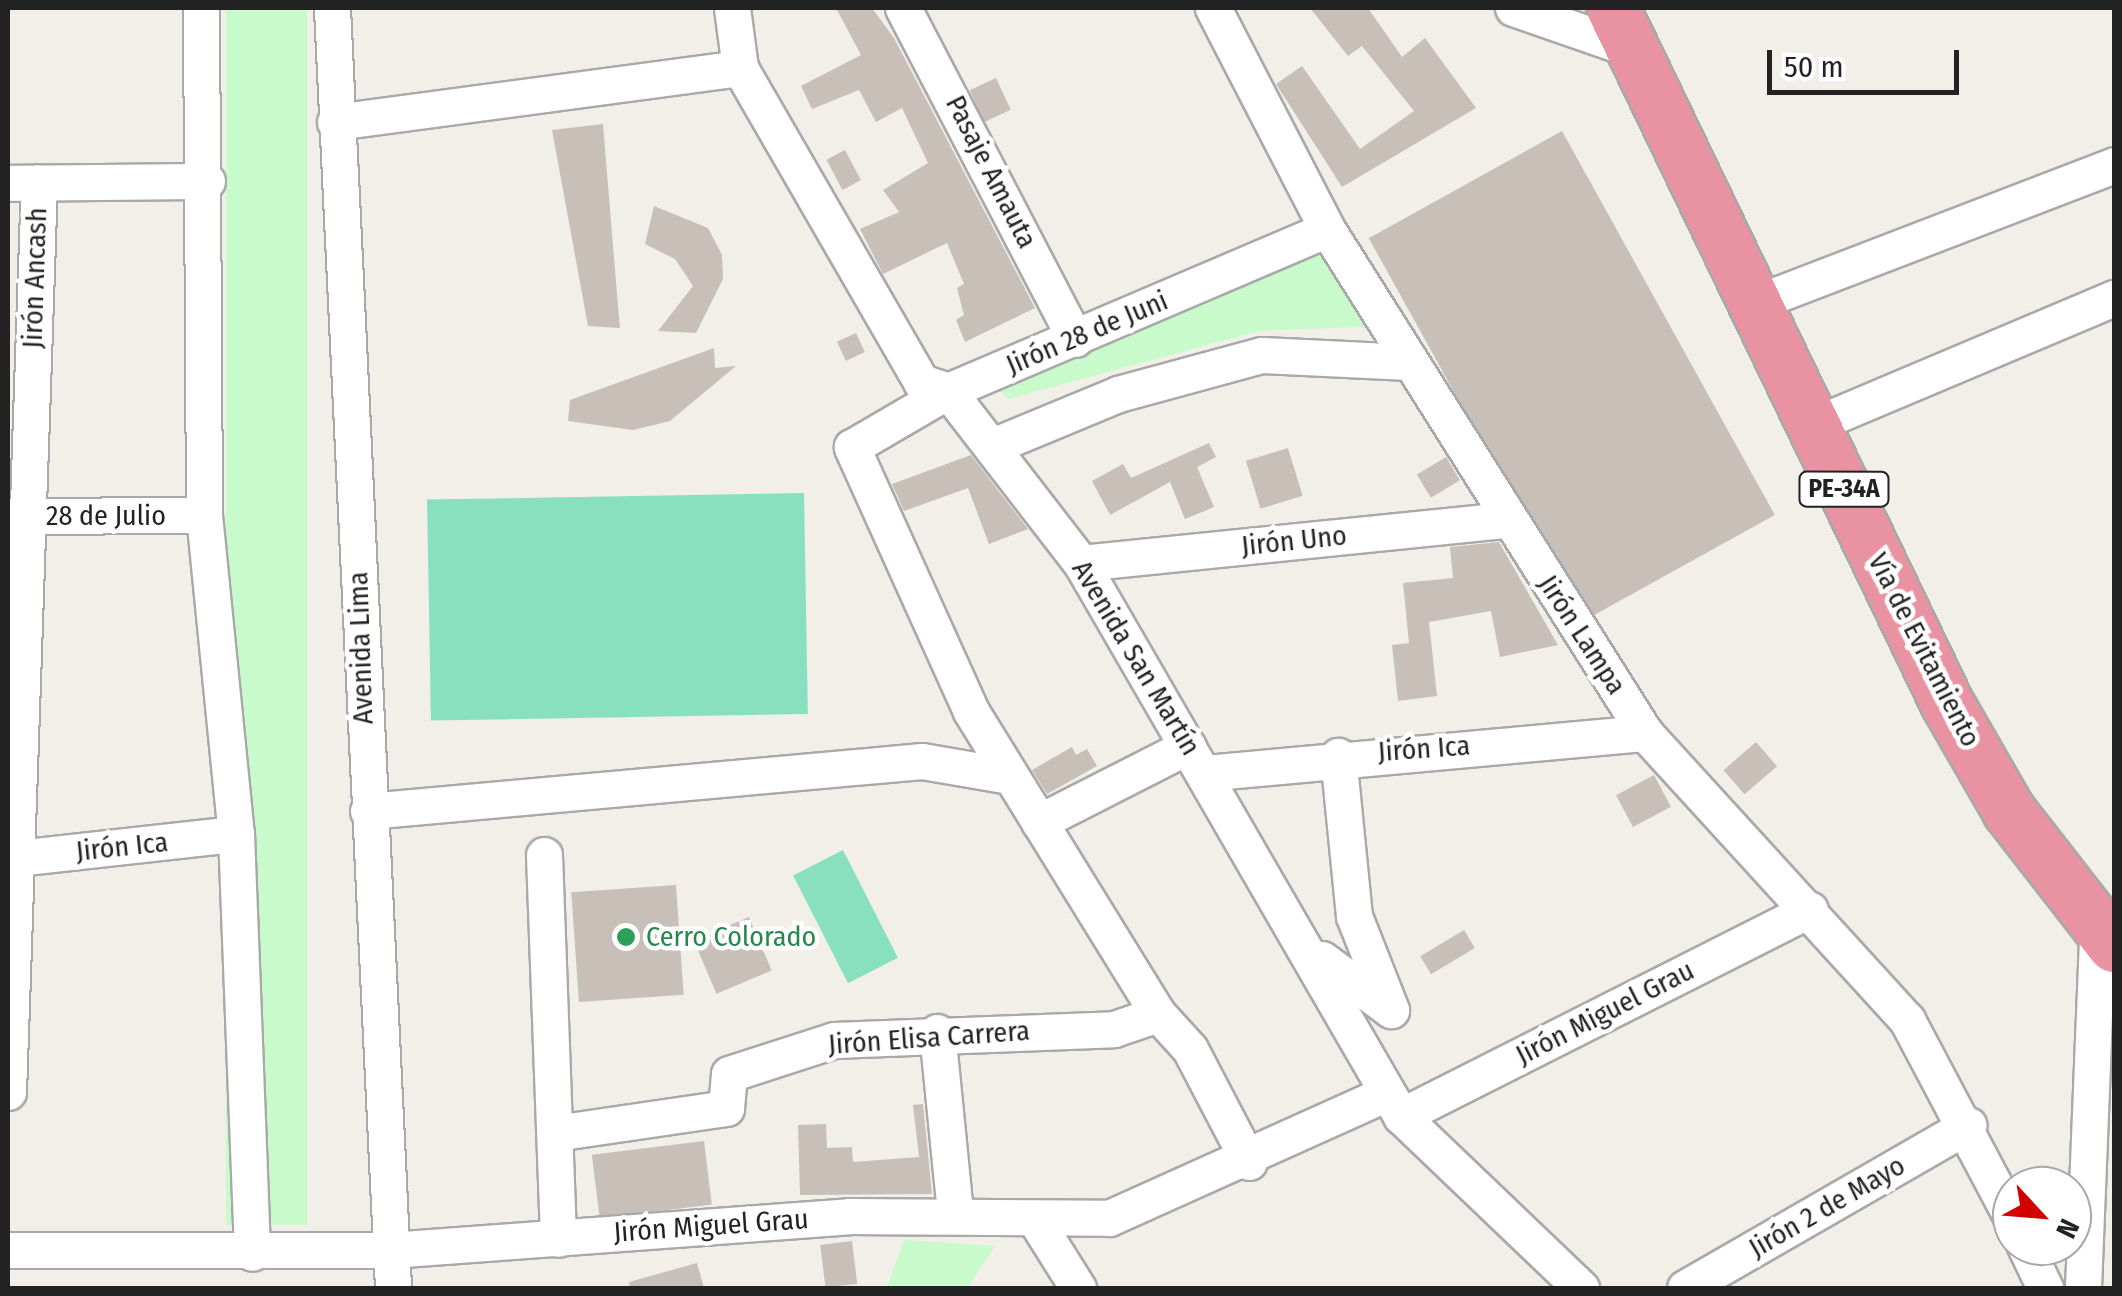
<!DOCTYPE html>
<html>
<head>
<meta charset="utf-8">
<style>
	body { margin:0 }
	#map { position:relative; width:2122px; height:1296px; overflow:hidden; background:#f2efe9; font-family:"Fira Sans Condensed",sans-serif }
	div>[style] { position:absolute }
	.park>* { inset:0; background:#c8facc; transform-origin:0 0 }
	.pitch>* { inset:0; background:#88e0be; transform-origin:0 0 }
	.building>* { inset:0; background:#c7bfb8; transform-origin:0 0 }
	.roads { filter:drop-shadow(2px 0 #a9a9a9) drop-shadow(-2px 0 #a9a9a9) drop-shadow(0 2px #a9a9a9) drop-shadow(0 -2px #a9a9a9) }
	.minor>* { height:35px; margin:-17.5px; padding:0 17.5px; transform-origin:17.5px; border-radius:17.5px; background:#fff }
	.highway>* { height:52px; margin:-26px; padding:0 26px; transform-origin:26px; border-radius:26px; background:#e892a2 }
	.dots>* { width:28px; height:28px; translate:-50% -50%; box-sizing:border-box; border:5px solid #fff; border-radius:50% }
	span { translate:-50% -50%; white-space:nowrap; text-align:center; line-height:1.15; -webkit-text-stroke:9px #fff; paint-order:stroke }
	.shield-label span { padding:2px 8px; background:#fff; border:2px solid; border-radius:8px; -webkit-text-stroke-width:0 }
	.shield-label { font-size:25px; color:#222; font-weight:700 }
	.street-label { font-size:28px; color:#222 }
	.leisure-label { font-size:28px; color:#27864d }
	.left { translate:0 -50%; text-align:left }
	.frame { position:absolute; inset:0; border:10px solid #222; pointer-events:none }
	.north { position:absolute; left:1992px; top:1166px; width:100px; height:100px; box-sizing:border-box; background:#fff; border:2px solid #a7a7a7; border-radius:50%; rotate:116deg; font-size:28px; font-weight:700; line-height:40px; text-align:center; color:#222 }
	.north::after { content:''; display:block; margin:auto; width:35px; height:45px; background:#d40000; clip-path:polygon(50% 0,100% 100%,50% 72%,0 100%) }
	.scale { position:absolute; left:1767px; top:50px; width:192px; height:45px; box-sizing:border-box; border:5px solid #222; border-top:0; padding-left:12px; font-size:30px; line-height:35px; white-space:nowrap; color:#222; -webkit-text-stroke:8px #fff; paint-order:stroke }
</style>
</head>
<body>
<div id="map">
	<div class="park">
		<i style="left:226px;top:8px;width:81px;height:1217px"></i>
		<i style="clip-path:polygon(1324px 245px,1379px 326px,1259px 331px,1009px 399px,985px 379px)"></i>
		<i style="clip-path:polygon(904px 1240px,995px 1246px,967px 1288px,887px 1288px)"></i>
	</div>
	<div class="pitch">
		<i style="left:804px;top:493px;width:221px;height:377px;rotate:89deg"></i>
		<i style="left:843px;top:850px;width:121px;height:56px;rotate:63deg"></i>
	</div>
	<div class="building">
		<i style="clip-path:polygon(836px 8px,872px 8px,894px 38px,1035px 308px,965px 342px,956px 320px,964px 315px,957px 288px,964px 284px,947px 243px,883px 274px,860px 229px,899px 212px,883px 190px,928px 163px,902px 108px,876px 122px,859px 90px,812px 109px,801px 86px,861px 55px)"></i>
		<i style="clip-path:polygon(1310px 8px,1368px 8px,1402px 57px,1425px 38px,1476px 108px,1342px 187px,1276px 84px,1302px 66px,1360px 149px,1414px 111px,1362px 46px,1348px 56px)"></i>
		<i style="left:996px;top:78px;width:35px;height:29px;rotate:65deg"></i>
		<i style="clip-path:polygon(603px 124px,617px 294px,620px 328px,588px 326px,552px 130px)"></i>
		<i style="left:1562px;top:131px;width:439px;height:221px;rotate:61deg"></i>
		<i style="left:845px;top:150px;width:34px;height:21px;rotate:62deg"></i>
		<i style="clip-path:polygon(654px 206px,708px 228px,722px 255px,723px 279px,696px 333px,658px 331px,693px 286px,675px 259px,645px 244px)"></i>
		<i style="left:856px;top:333px;width:21px;height:21px;rotate:65deg"></i>
		<i style="clip-path:polygon(714px 348px,715px 368px,736px 366px,670px 421px,633px 430px,568px 421px,570px 400px)"></i>
		<i style="clip-path:polygon(1209px 443px,1216px 457px,1197px 467px,1214px 507px,1185px 519px,1170px 482px,1110px 515px,1092px 481px,1123px 464px,1131px 478px)"></i>
		<i style="left:1288px;top:448px;width:50px;height:44px;rotate:73deg"></i>
		<i style="clip-path:polygon(971px 455px,1028px 529px,989px 544px,968px 488px,904px 511px,892px 484px)"></i>
		<i style="left:1446px;top:457px;width:27px;height:34px;rotate:59deg"></i>
		<i style="clip-path:polygon(1499px 542px,1558px 645px,1500px 657px,1491px 611px,1429px 622px,1437px 696px,1398px 701px,1392px 645px,1409px 643px,1403px 583px,1453px 578px,1450px 547px)"></i>
		<i style="left:1756px;top:742px;width:32px;height:43px;rotate:49deg"></i>
		<i style="clip-path:polygon(1072px 747px,1076px 755px,1087px 749px,1097px 766px,1047px 794px,1032px 770px)"></i>
		<i style="left:1654px;top:775px;width:36px;height:43px;rotate:62deg"></i>
		<i style="left:676px;top:885px;width:110px;height:105px;rotate:86deg"></i>
		<i style="left:749px;top:917px;width:58px;height:60px;rotate:67deg"></i>
		<i style="left:1464px;top:930px;width:21px;height:51px;rotate:59deg"></i>
		<i style="clip-path:polygon(923px 1104px,932px 1194px,800px 1195px,798px 1125px,826px 1124px,827px 1148px,852px 1147px,853px 1162px,919px 1157px,913px 1105px)"></i>
		<i style="left:704px;top:1141px;width:64px;height:113px;rotate:83deg"></i>
		<i style="left:852px;top:1241px;width:43px;height:32px;rotate:83deg"></i>
		<i style="clip-path:polygon(697px 1263px,704px 1288px,630px 1288px,629px 1282px)"></i>
	</div>
	<div class="roads">
		<div class="minor">
			<i style="left:201px;top:8px;width:507px;rotate:89.66deg"></i>
			<i style="left:204px;top:515px;width:321px;rotate:84.3deg"></i>
			<i style="left:236px;top:834px;width:419px;rotate:87.8deg"></i>
			<i style="left:332px;top:8px;width:1281px;rotate:87.27deg"></i>
			<i style="left:732px;top:8px;width:61px;rotate:82.4deg"></i>
			<i style="left:740px;top:68px;width:362px;rotate:60deg"></i>
			<i style="left:921px;top:382px;width:28px;rotate:18deg"></i>
			<i style="left:948px;top:391px;width:217px;rotate:52.3deg"></i>
			<i style="left:1081px;top:563px;width:639px;rotate:59.94deg"></i>
			<i style="left:1401px;top:1116px;width:249px;rotate:43.7deg"></i>
			<i style="left:903px;top:8px;width:373px;rotate:62.5deg"></i>
			<i style="left:1213px;top:8px;width:249px;rotate:62.7deg"></i>
			<i style="left:1327px;top:229px;width:596px;rotate:57.75deg"></i>
			<i style="left:1645px;top:733px;width:389px;rotate:47.6deg"></i>
			<i style="left:1907px;top:1020px;width:224px;rotate:62.1deg"></i>
			<i style="left:1513px;top:8px;width:128px;rotate:19.1deg"></i>
			<i style="left:335px;top:122px;width:409px;rotate:-7.6deg"></i>
			<i style="left:8px;top:183px;width:199px;rotate:-0.6deg"></i>
			<i style="left:1755px;top:303px;width:385px;rotate:-21deg"></i>
			<i style="left:1813px;top:425px;width:327px;rotate:-22.9deg"></i>
			<i style="left:995px;top:445px;width:133px;rotate:-22.5deg"></i>
			<i style="left:1118px;top:394px;width:149px;rotate:-15.2deg"></i>
			<i style="left:1262px;top:355px;width:147px;rotate:2.7deg"></i>
			<i style="left:8px;top:516px;width:196px;rotate:-0.3deg"></i>
			<i style="left:1081px;top:563px;width:427px;rotate:-5.8deg"></i>
			<i style="left:1204px;top:773px;width:443px;rotate:-5.2deg"></i>
			<i style="left:368px;top:811px;width:556px;rotate:-5.16deg"></i>
			<i style="left:922px;top:761px;width:89px;rotate:9.7deg"></i>
			<i style="left:1039px;top:822px;width:167px;rotate:-27deg"></i>
			<i style="left:544px;top:855px;width:384px;rotate:87.9deg"></i>
			<i style="left:8px;top:859px;width:229px;rotate:-6.3deg"></i>
			<i style="left:1322px;top:959px;width:86px;rotate:36.5deg"></i>
			<i style="left:1391px;top:1010px;width:101px;rotate:-111.5deg"></i>
			<i style="left:1354px;top:916px;width:161px;rotate:-95.7deg"></i>
			<i style="left:937px;top:1032px;width:181px;rotate:84.3deg"></i>
			<i style="left:8px;top:1092px;width:910px;rotate:-88.05deg"></i>
			<i style="left:1401px;top:1116px;width:458px;rotate:-26.8deg"></i>
			<i style="left:555px;top:1133px;width:173px;rotate:-8.3deg"></i>
			<i style="left:726px;top:1108px;width:34px;rotate:-85deg"></i>
			<i style="left:729px;top:1074px;width:110px;rotate:-17.9deg"></i>
			<i style="left:834px;top:1040px;width:280px;rotate:-2.2deg"></i>
			<i style="left:1114px;top:1029px;width:46px;rotate:-18.8deg"></i>
			<i style="left:1249px;top:1162px;width:127px;rotate:-117.6deg"></i>
			<i style="left:1190px;top:1049px;width:47px;rotate:-132.4deg"></i>
			<i style="left:1158px;top:1014px;width:356px;rotate:-121.7deg"></i>
			<i style="left:971px;top:711px;width:290px;rotate:-114.3deg"></i>
			<i style="left:852px;top:447px;width:111px;rotate:-30.3deg"></i>
			<i style="left:948px;top:391px;width:412px;rotate:-23.1deg"></i>
			<i style="left:1036px;top:1221px;width:79px;rotate:57.9deg"></i>
			<i style="left:2025px;top:1246px;width:47px;rotate:64.5deg"></i>
			<i style="left:8px;top:1250px;width:382px"></i>
			<i style="left:390px;top:1250px;width:460px;rotate:-4.2deg"></i>
			<i style="left:849px;top:1216px;width:260px;rotate:0.4deg"></i>
			<i style="left:1109px;top:1218px;width:305px;rotate:-24.2deg"></i>
			<i style="left:1685px;top:1288px;width:327px;rotate:-29.9deg"></i>
			<i style="left:2083px;top:1288px;width:354px;rotate:-87.7deg"></i>
		</div>
		<div class="highway">
			<i style="left:1613px;top:8px;width:771px;rotate:64.33deg"></i>
			<i style="left:1947px;top:703px;width:125px;rotate:60.1deg"></i>
			<i style="left:2009px;top:811px;width:171px;rotate:52.1deg"></i>
		</div>
	</div>
	<div class="dots">
		<i style="left:626px;top:937px;background:#2e9e5b"></i>
	</div>
	<div class="shield-label">
		<span style="left:1844px;top:489px">PE-34A</span>
	</div>
	<div class="street-label">
		<span style="left:991px;top:172px;rotate:63deg">Pasaje Amauta</span>
		<span style="left:35px;top:278px;rotate:-88deg">Jirón Ancash</span>
		<span style="left:1087px;top:333px;rotate:-23deg">Jirón 28 de Juni</span>
		<span style="left:106px;top:516px">28 de Julio</span>
		<span style="left:1294px;top:541px;rotate:-6deg">Jirón Uno</span>
		<span style="left:1582px;top:635px;rotate:57deg">Jirón Lampa</span>
		<span style="left:361px;top:648px;rotate:-92deg">Avenida Lima</span>
		<span style="left:1924px;top:650px;rotate:63deg">Vía de Evitamiento</span>
		<span style="left:1136px;top:658px;rotate:59deg">Avenida San Martín</span>
		<span style="left:1424px;top:749px;rotate:-4deg">Jirón Ica</span>
		<span style="left:122px;top:847px;rotate:-6deg">Jirón Ica</span>
		<span style="left:1605px;top:1013px;rotate:-27deg">Jirón Miguel Grau</span>
		<span style="left:929px;top:1038px;rotate:-4deg">Jirón Elisa Carrera</span>
		<span style="left:1827px;top:1207px;rotate:-30deg">Jirón 2 de Mayo</span>
		<span style="left:711px;top:1226px;rotate:-4deg">Jirón Miguel Grau</span>
	</div>
	<div class="leisure-label">
		<span class="left" style="left:646px;top:937px">Cerro Colorado</span>
	</div>
	<div class="frame"></div>
	<div class="north">N</div>
	<div class="scale">50 m</div>
</div>
</body>
</html>
